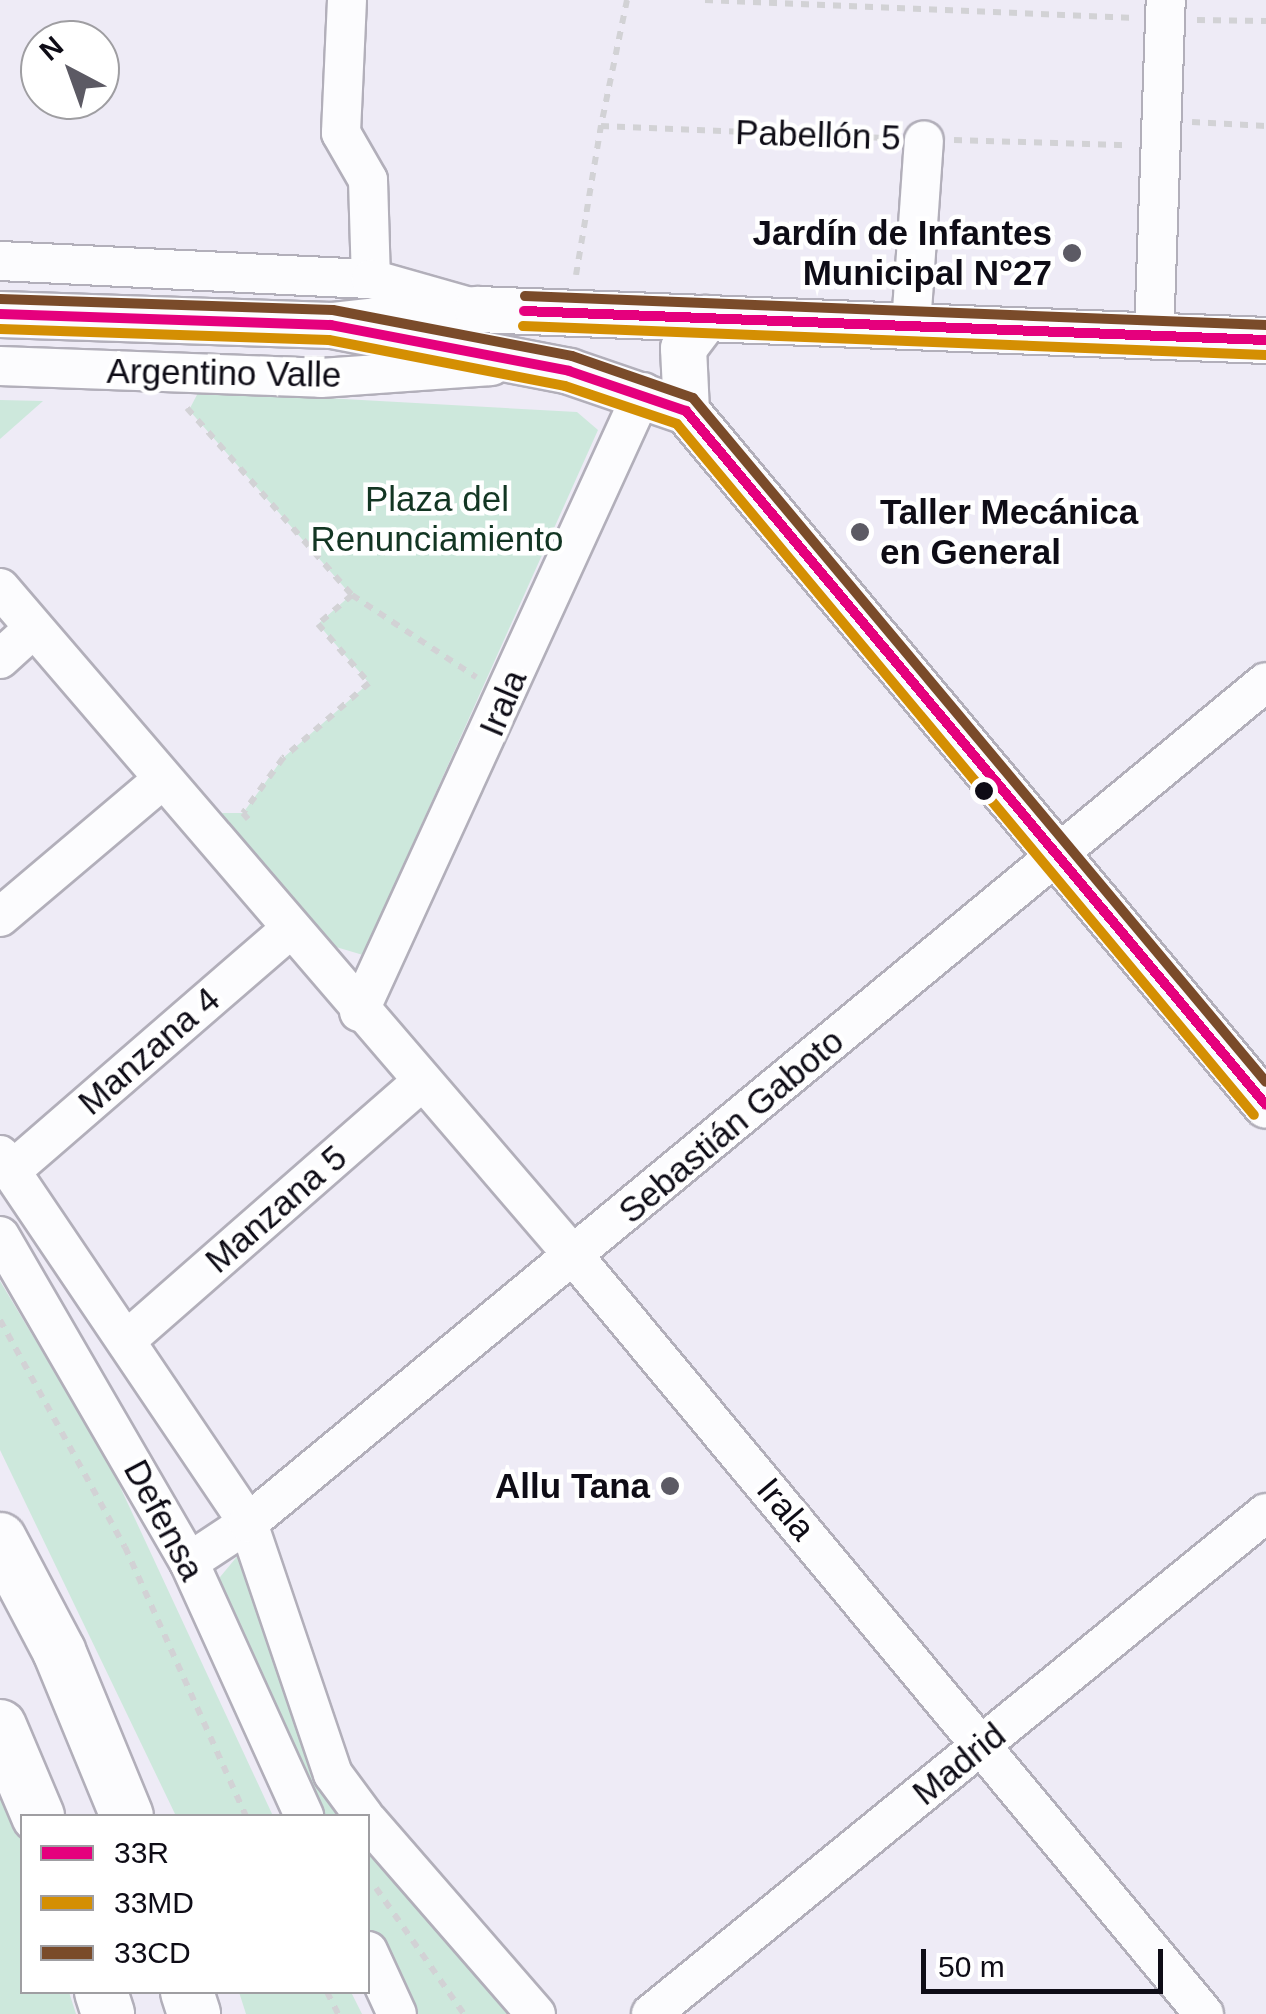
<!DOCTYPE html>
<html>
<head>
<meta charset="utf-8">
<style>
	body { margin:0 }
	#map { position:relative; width:1266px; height:2014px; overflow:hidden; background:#eeebf6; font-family:Arial,sans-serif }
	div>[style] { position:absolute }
	.green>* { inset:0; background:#cde8dc }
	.path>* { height:6px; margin-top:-3px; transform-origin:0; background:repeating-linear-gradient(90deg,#d2d2d5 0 8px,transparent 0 16px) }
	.roads { filter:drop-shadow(2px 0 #b2afba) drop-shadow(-2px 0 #b2afba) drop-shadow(0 2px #b2afba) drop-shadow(0 -2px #b2afba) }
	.minor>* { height:38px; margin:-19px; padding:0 19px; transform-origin:19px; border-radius:19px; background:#fcfcfe }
	.major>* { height:45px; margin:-22.5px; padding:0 22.5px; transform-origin:22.5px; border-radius:22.5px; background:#fcfcfe }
	.highway>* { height:52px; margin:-26px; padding:0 26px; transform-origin:26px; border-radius:26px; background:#fcfcfe }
	.bus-1>* { height:10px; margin:-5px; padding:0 5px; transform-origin:5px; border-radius:5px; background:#e5007d }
	.bus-2>* { height:10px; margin:-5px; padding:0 5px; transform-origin:5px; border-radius:5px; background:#d48f03 }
	.bus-3>* { height:10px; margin:-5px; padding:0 5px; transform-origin:5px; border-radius:5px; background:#7a4b2a }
	.dots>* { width:28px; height:28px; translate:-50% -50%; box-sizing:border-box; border:5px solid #fff; border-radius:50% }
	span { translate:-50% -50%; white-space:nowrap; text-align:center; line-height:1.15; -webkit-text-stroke:9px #fff; paint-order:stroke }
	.street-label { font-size:35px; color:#0e0c16 }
	.poi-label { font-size:35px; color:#0e0c16; font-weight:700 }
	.right { translate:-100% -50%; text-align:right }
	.left { translate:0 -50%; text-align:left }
	.park-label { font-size:35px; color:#133623 }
	.legend { position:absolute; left:20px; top:1814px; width:350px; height:180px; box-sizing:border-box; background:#fff; border:2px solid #9f9ea2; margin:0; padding:12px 18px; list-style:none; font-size:30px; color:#0e0c16 }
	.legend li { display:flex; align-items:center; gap:20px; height:50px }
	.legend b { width:50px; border:2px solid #9f9ea2 }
	.north { position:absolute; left:20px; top:20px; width:100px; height:100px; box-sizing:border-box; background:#fff; border:2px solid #9f9ea2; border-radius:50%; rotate:319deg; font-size:28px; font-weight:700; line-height:40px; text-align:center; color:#0e0c16 }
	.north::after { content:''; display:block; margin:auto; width:35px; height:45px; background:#5c5a64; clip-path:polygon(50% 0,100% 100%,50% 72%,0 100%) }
	.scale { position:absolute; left:921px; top:1949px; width:242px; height:45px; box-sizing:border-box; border:5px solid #0e0c16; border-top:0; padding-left:12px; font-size:30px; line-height:35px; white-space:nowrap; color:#0e0c16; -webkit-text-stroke:8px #fff; paint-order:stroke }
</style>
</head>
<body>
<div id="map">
	<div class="green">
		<i style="clip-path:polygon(199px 391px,577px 412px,598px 430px,363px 955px,336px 947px,221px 813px,243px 813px,283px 758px,369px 683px,318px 624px,351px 595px,189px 410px)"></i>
		<i style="clip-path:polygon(0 400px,43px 401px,0 439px)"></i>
		<i style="clip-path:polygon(0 1281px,109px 1463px,273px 1816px,176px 1816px,0 1450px)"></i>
		<i style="clip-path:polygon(249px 1542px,344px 1816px,312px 1816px,211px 1588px)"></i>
		<i style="clip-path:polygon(0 1781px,22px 1843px,22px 1992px,69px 1992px,76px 2014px,0 2014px)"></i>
		<i style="clip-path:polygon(368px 1842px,523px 2014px,408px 2014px,368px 1932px)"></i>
		<i style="clip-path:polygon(239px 1992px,351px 1992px,362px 2014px,246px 2014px)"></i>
	</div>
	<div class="path">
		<i style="left:627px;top:0;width:129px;rotate:101.7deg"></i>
		<i style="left:601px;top:126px;width:291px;rotate:2.4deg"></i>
		<i style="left:705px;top:0;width:430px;rotate:2.4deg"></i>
		<i style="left:1197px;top:20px;width:69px;rotate:0.8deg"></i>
		<i style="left:1192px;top:122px;width:74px;rotate:3.1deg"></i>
		<i style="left:954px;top:140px;width:173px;rotate:1.7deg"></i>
		<i style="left:576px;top:275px;width:151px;rotate:-80.5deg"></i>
		<i style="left:187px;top:408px;width:249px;rotate:48.6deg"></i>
		<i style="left:352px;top:595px;width:45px;rotate:139.5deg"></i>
		<i style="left:318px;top:624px;width:78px;rotate:49.2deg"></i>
		<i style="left:369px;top:683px;width:114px;rotate:138.9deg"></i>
		<i style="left:283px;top:758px;width:68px;rotate:126deg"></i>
		<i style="left:243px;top:813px;width:8px;rotate:50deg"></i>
		<i style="left:352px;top:595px;width:149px;rotate:33.5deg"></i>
		<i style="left:0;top:1320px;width:259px;rotate:61.2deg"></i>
		<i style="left:125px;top:1547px;width:295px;rotate:65.8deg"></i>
		<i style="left:376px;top:1888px;width:154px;rotate:55.1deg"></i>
		<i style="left:327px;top:1992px;width:25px;rotate:63deg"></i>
	</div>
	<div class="roads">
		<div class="minor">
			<i style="left:347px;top:0;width:133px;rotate:92.6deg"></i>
			<i style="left:341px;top:133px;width:54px;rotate:60.1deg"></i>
			<i style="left:368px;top:180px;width:99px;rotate:88.3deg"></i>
			<i style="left:0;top:261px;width:371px;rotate:2.8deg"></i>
			<i style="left:371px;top:279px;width:103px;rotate:15.8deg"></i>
			<i style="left:911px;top:325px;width:185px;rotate:-86deg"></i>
			<i style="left:1154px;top:336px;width:336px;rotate:-88deg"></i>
			<i style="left:0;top:366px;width:321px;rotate:2.1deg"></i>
			<i style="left:321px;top:378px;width:171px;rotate:-4deg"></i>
			<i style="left:0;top:588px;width:879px;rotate:49.34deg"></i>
			<i style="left:573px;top:1255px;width:987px;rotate:50.26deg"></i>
			<i style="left:0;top:659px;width:45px;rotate:-42.3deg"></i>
			<i style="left:0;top:917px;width:211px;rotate:-40.2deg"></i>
			<i style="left:359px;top:1012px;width:682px;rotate:-65.39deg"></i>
			<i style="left:0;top:1155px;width:444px;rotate:56deg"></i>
			<i style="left:248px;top:1523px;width:265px;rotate:71.3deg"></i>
			<i style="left:333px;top:1774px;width:52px;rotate:53.6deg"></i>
			<i style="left:11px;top:1171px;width:365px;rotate:-40.9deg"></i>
			<i style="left:0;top:1236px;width:377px;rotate:59.9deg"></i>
			<i style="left:189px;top:1562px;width:279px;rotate:65.6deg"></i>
			<i style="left:130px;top:1337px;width:388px;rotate:-41.2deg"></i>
			<i style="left:189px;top:1562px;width:71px;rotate:-33.5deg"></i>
			<i style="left:248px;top:1523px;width:1320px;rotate:-39.56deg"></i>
			<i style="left:368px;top:1821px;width:256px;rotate:49deg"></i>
			<i style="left:368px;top:1951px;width:69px;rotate:65.3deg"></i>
			<i style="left:651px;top:2014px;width:793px;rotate:-39.17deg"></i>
		</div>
		<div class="major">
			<i style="left:0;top:314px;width:331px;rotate:1.9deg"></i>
			<i style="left:331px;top:325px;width:147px;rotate:-6.3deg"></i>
			<i style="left:477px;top:309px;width:790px;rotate:2.25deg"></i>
			<i style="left:331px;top:325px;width:242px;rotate:10.9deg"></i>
			<i style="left:569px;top:371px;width:124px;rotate:18.9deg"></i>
			<i style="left:686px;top:411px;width:904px;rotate:50.11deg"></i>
			<i style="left:686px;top:411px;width:63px;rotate:-92.7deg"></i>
			<i style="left:683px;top:348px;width:38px;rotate:-53deg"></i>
		</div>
		<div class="highway">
			<i style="left:0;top:1539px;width:127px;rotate:62.2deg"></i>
			<i style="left:59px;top:1651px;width:178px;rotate:67.6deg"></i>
			<i style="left:0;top:1726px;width:98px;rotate:67.1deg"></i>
			<i style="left:101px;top:1992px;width:23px;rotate:72deg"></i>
			<i style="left:187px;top:1992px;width:23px;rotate:72deg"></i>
		</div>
	</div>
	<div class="bus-1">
		<i style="left:524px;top:311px;width:743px;rotate:2.24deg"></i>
		<i style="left:0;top:314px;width:331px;rotate:1.9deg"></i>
		<i style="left:331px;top:325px;width:242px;rotate:10.9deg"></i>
		<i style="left:569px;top:371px;width:124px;rotate:18.9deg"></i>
		<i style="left:686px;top:411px;width:904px;rotate:50.11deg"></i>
	</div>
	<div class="bus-2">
		<i style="left:523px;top:326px;width:743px;rotate:2.24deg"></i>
		<i style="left:0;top:329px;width:329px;rotate:1.9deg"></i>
		<i style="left:329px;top:340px;width:240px;rotate:11deg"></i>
		<i style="left:565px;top:386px;width:118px;rotate:18.7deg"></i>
		<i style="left:677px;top:424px;width:900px;rotate:50.14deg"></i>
	</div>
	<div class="bus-3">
		<i style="left:525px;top:296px;width:742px;rotate:2.24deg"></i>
		<i style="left:0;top:299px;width:333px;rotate:1.9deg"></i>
		<i style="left:333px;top:310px;width:243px;rotate:10.9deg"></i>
		<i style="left:572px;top:356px;width:128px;rotate:19.1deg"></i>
		<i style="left:693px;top:398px;width:892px;rotate:50.05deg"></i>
	</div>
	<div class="dots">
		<i style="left:1072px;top:253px;background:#5c5a64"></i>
		<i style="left:860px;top:532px;background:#5c5a64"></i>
		<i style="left:984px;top:791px;background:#0e0c16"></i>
		<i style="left:670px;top:1486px;background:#5c5a64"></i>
	</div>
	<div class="street-label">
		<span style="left:818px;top:135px;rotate:2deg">Pabellón 5</span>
		<span style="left:224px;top:373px;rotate:1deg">Argentino Valle</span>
		<span style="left:503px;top:703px;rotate:-67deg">Irala</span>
		<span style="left:149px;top:1051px;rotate:-41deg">Manzana 4</span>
		<span style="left:731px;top:1126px;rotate:-40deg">Sebastián Gaboto</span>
		<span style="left:276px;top:1209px;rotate:-41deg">Manzana 5</span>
		<span style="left:786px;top:1509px;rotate:50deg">Irala</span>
		<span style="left:164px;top:1520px;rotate:62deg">Defensa</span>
		<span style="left:959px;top:1764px;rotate:-39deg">Madrid</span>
	</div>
	<div class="poi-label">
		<span class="right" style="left:1052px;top:253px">Jardín de Infantes<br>Municipal N°27</span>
		<span class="left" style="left:880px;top:532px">Taller Mecánica<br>en General</span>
		<span class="right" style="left:650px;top:1486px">Allu Tana</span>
	</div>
	<div class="park-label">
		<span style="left:437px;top:519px">Plaza del<br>Renunciamiento</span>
	</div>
	<ul class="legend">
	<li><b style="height:12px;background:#e5007d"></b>33R</li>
	<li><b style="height:12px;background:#d48f03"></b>33MD</li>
	<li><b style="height:12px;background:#7a4b2a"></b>33CD</li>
	</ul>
	<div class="north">N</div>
	<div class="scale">50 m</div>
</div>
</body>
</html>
